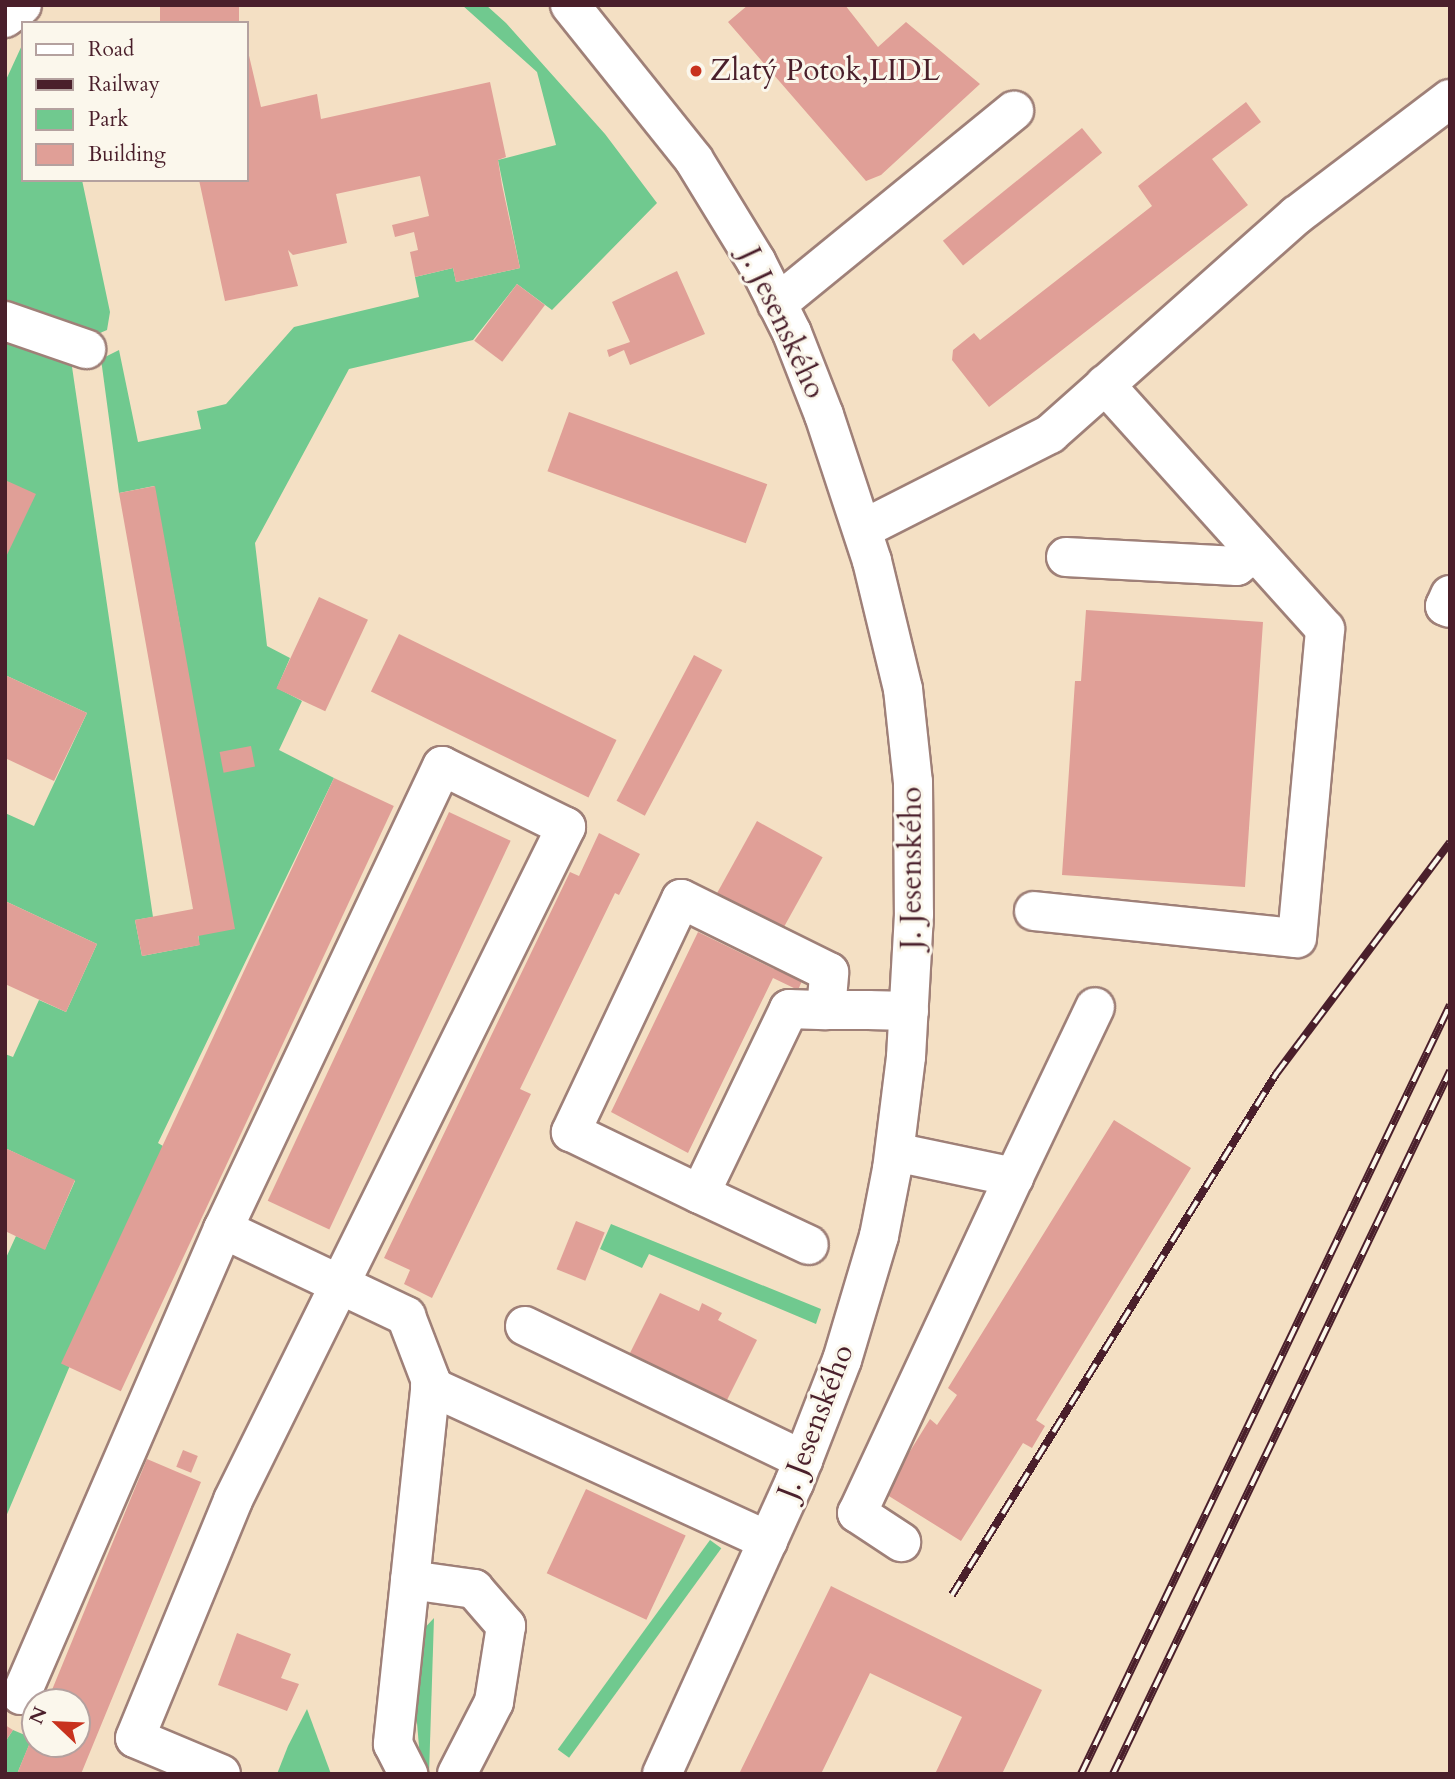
<!DOCTYPE html>
<html>
<head>
<meta charset="utf-8">
<style>
	body { margin:0 }
	#map { position:relative; width:1455px; height:1779px; overflow:hidden; background:#f4e0c4; font-family:Cardo,serif }
	div>[style] { position:absolute }
	.green>* { inset:0; background:#70c98f; transform-origin:0 0 }
	.building>* { inset:0; background:#e09f97; transform-origin:0 0 }
	.roads { filter:drop-shadow(2px 0 #9f8078) drop-shadow(-2px 0 #9f8078) drop-shadow(0 2px #9f8078) drop-shadow(0 -2px #9f8078) }
	.minor>* { height:38px; margin:-19px; padding:0 19px; transform-origin:19px; border-radius:19px; background:#fff }
	.rail>* { height:8px; margin-top:-4px; transform-origin:0; background:repeating-linear-gradient(90deg,#fbf7ec 0 16px,#4a1f2b 0 32px); box-sizing:border-box; border-block:2px solid #4a1f2b }
	.dots>* { width:19px; height:19px; translate:-50% -50%; box-sizing:border-box; border:4px solid #fbf7ec; border-radius:50% }
	span { translate:-50% -50%; white-space:nowrap; text-align:center; line-height:1.15; -webkit-text-stroke:6px #fbf7ec; paint-order:stroke }
	.poi-label { font-size:30px; color:#4a1f2b }
	.left { translate:0 -50%; text-align:left }
	.street-label { font-size:30px; color:#4a1f2b }
	.frame { position:absolute; inset:0; border:7px solid #4a1f2b; pointer-events:none }
	.legend { position:absolute; left:21px; top:21px; width:228px; height:161px; box-sizing:border-box; background:#fbf7ec; border:2px solid #b4a19f; margin:0; padding:9px 12px; list-style:none; font-size:21px; color:#4a1f2b }
	.legend li { display:flex; align-items:center; gap:14px; height:35px }
	.legend b { width:35px; border:2px solid #b4a19f }
	.north { position:absolute; left:21px; top:1688px; width:70px; height:70px; box-sizing:border-box; background:#fbf7ec; border:2px solid #b4a19f; border-radius:50%; rotate:293deg; font-size:19px; font-weight:700; line-height:28px; text-align:center; color:#4a1f2b }
	.north::after { content:''; display:block; margin:auto; width:24px; height:32px; background:#c8321e; clip-path:polygon(50% 0,100% 100%,50% 72%,0 100%) }
</style>
</head>
<body>
<div id="map">
	<div class="green">
		<i style="clip-path:polygon(462px 5px,486px 5px,506px 23px,605px 134px,657px 203px,552px 310px,517px 284px,473px 340px,349px 369px,255px 543px,267px 646px,290px 658px,277px 688px,302px 701px,279px 750px,334px 778px,158px 1143px,163px 1146px,5px 1519px,5px 1260px,16px 1236px,45px 1249px,75px 1181px,5px 1148px,5px 1054px,13px 1057px,39px 1000px,66px 1012px,97px 944px,5px 901px,5px 813px,34px 826px,87px 713px,5px 675px,5px 336px,71px 360px,153px 917px,135px 920px,142px 956px,199px 945px,181px 632px,154px 486px,119px 493px,101px 359px,119px 350px,138px 442px,167px 436px,201px 429px,197px 411px,226px 404px,294px 327px,419px 297px,415px 277px,453px 268px,456px 282px,520px 268px,498px 160px,556px 145px,537px 72px)"></i>
		<i style="clip-path:polygon(23px 43px,23px 180px,82px 180px,110px 312px,107px 330px,100px 333px,5px 305px,5px 82px)"></i>
		<i style="clip-path:polygon(611px 1224px,821px 1309px,816px 1324px,649px 1254px,642px 1268px,600px 1249px)"></i>
		<i style="left:710px;top:1540px;width:14px;height:259px;rotate:36deg"></i>
		<i style="clip-path:polygon(434px 1618px,429px 1774px,427px 1774px,420px 1758px,412px 1665px,418px 1635px)"></i>
		<i style="clip-path:polygon(307px 1709px,331px 1774px,277px 1774px,288px 1746px)"></i>
		<i style="clip-path:polygon(13px 1730px,32px 1738px,17px 1774px,5px 1774px,5px 1742px)"></i>
	</div>
	<div class="building">
		<i style="left:160px;top:5px;width:79px;height:18px"></i>
		<i style="clip-path:polygon(748px 5px,845px 5px,878px 47px,906px 22px,980px 84px,881px 175px,866px 181px,728px 22px)"></i>
		<i style="clip-path:polygon(247px 47px,261px 107px,317px 94px,321px 119px,490px 82px,506px 157px,498px 160px,502px 185px,520px 268px,456px 282px,453px 268px,415px 277px,410px 252px,418px 250px,414px 232px,395px 237px,392px 225px,429px 216px,420px 176px,336px 194px,347px 243px,293px 255px,288px 250px,298px 286px,225px 301px,199px 180px,247px 180px)"></i>
		<i style="clip-path:polygon(1246px 102px,1261px 122px,1212px 159px,1248px 205px,989px 407px,952px 360px,953px 350px,974px 333px,980px 340px,1152px 206px,1138px 186px)"></i>
		<i style="left:1082px;top:128px;width:32px;height:179px;rotate:51deg"></i>
		<i style="clip-path:polygon(677px 271px,705px 334px,630px 365px,624px 350px,609px 357px,607px 350px,630px 342px,612px 302px)"></i>
		<i style="left:517px;top:284px;width:35px;height:71px;rotate:37deg"></i>
		<i style="left:569px;top:412px;width:211px;height:63px;rotate:20deg"></i>
		<i style="clip-path:polygon(5px 480px,36px 494px,5px 559px)"></i>
		<i style="clip-path:polygon(155px 486px,235px 929px,198px 936px,200px 945px,142px 956px,135px 920px,193px 909px,119px 493px)"></i>
		<i style="left:319px;top:597px;width:54px;height:101px;rotate:25deg"></i>
		<i style="clip-path:polygon(1086px 610px,1263px 622px,1245px 887px,1062px 875px,1075px 681px,1081px 681px)"></i>
		<i style="left:399px;top:634px;width:242px;height:64px;rotate:26deg"></i>
		<i style="left:694px;top:655px;width:32px;height:165px;rotate:28deg"></i>
		<i style="clip-path:polygon(5px 675px,87px 713px,54px 781px,5px 758px)"></i>
		<i style="left:251px;top:746px;width:21px;height:32px;rotate:79deg"></i>
		<i style="left:334px;top:778px;width:66px;height:646px;rotate:25deg"></i>
		<i style="left:449px;top:812px;width:68px;height:429px;rotate:25deg"></i>
		<i style="left:757px;top:821px;width:75px;height:86px;rotate:29deg"></i>
		<i style="clip-path:polygon(599px 833px,640px 854px,619px 895px,615px 893px,520px 1089px,531px 1094px,432px 1298px,404px 1284px,410px 1270px,384px 1258px,570px 872px,579px 876px)"></i>
		<i style="clip-path:polygon(5px 901px,97px 944px,66px 1012px,5px 984px)"></i>
		<i style="clip-path:polygon(698px 932px,774px 969px,779px 958px,806px 972px,798px 990px,773px 978px,688px 1153px,611px 1112px)"></i>
		<i style="clip-path:polygon(1114px 1120px,1191px 1168px,1036px 1420px,1045px 1426px,1032px 1448px,1023px 1443px,961px 1541px,884px 1493px,930px 1419px,937px 1425px,957px 1395px,948px 1388px)"></i>
		<i style="clip-path:polygon(5px 1148px,75px 1180px,45px 1250px,5px 1231px)"></i>
		<i style="left:576px;top:1221px;width:31px;height:52px;rotate:22deg"></i>
		<i style="clip-path:polygon(660px 1293px,699px 1311px,702px 1303px,722px 1313px,718px 1320px,757px 1340px,726px 1402px,629px 1355px)"></i>
		<i style="left:183px;top:1450px;width:16px;height:18px;rotate:22deg"></i>
		<i style="clip-path:polygon(147px 1459px,201px 1482px,81px 1774px,17px 1774px,35px 1730px,35px 1744px,77px 1744px,77px 1702px,47px 1702px)"></i>
		<i style="left:586px;top:1489px;width:110px;height:93px;rotate:25deg"></i>
		<i style="clip-path:polygon(831px 1586px,1042px 1690px,1002px 1774px,935px 1774px,962px 1717px,870px 1673px,821px 1774px,739px 1774px)"></i>
		<i style="clip-path:polygon(237px 1633px,291px 1654px,281px 1678px,299px 1684px,287px 1711px,218px 1685px)"></i>
		<i style="clip-path:polygon(5px 1725px,13px 1730px,5px 1742px)"></i>
	</div>
	<div class="roads">
		<div class="minor">
			<i style="left:570px;top:5px;width:198px;rotate:51.3deg"></i>
			<i style="left:694px;top:160px;width:119px;rotate:58.5deg"></i>
			<i style="left:756px;top:261px;width:80px;rotate:63.4deg"></i>
			<i style="left:792px;top:333px;width:88px;rotate:68.7deg"></i>
			<i style="left:824px;top:415px;width:154px;rotate:71.8deg"></i>
			<i style="left:872px;top:561px;width:132px;rotate:76.4deg"></i>
			<i style="left:903px;top:689px;width:94px;rotate:83.9deg"></i>
			<i style="left:913px;top:782px;width:132px;rotate:89.6deg"></i>
			<i style="left:914px;top:914px;width:143px;rotate:93.2deg"></i>
			<i style="left:906px;top:1057px;width:113px;rotate:97.1deg"></i>
			<i style="left:892px;top:1169px;width:68px;rotate:101deg"></i>
			<i style="left:879px;top:1236px;width:129px;rotate:106.6deg"></i>
			<i style="left:842px;top:1360px;width:132px;rotate:111.3deg"></i>
			<i style="left:794px;top:1483px;width:320px;rotate:114.4deg"></i>
			<i style="left:5px;top:18px;width:21px;rotate:-37deg"></i>
			<i style="left:777px;top:304px;width:306px;rotate:-39.2deg"></i>
			<i style="left:5px;top:321px;width:86px;rotate:19.1deg"></i>
			<i style="left:863px;top:529px;width:210px;rotate:-26.9deg"></i>
			<i style="left:1050px;top:434px;width:330px;rotate:-41.6deg"></i>
			<i style="left:1297px;top:215px;width:192px;rotate:-37.2deg"></i>
			<i style="left:1066px;top:557px;width:171px;rotate:3deg"></i>
			<i style="left:1237px;top:566px;width:23px;rotate:-40deg"></i>
			<i style="left:1450px;top:595px;width:12px;rotate:114deg"></i>
			<i style="left:1445px;top:606px;width:5px;rotate:22deg"></i>
			<i style="left:1034px;top:911px;width:264px;rotate:5.9deg"></i>
			<i style="left:1297px;top:938px;width:310px;rotate:-84.8deg"></i>
			<i style="left:1325px;top:629px;width:329px;rotate:-132deg"></i>
			<i style="left:826px;top:1010px;width:38px;rotate:-85deg"></i>
			<i style="left:829px;top:972px;width:165px;rotate:-153.7deg"></i>
			<i style="left:681px;top:899px;width:258px;rotate:115.3deg"></i>
			<i style="left:571px;top:1132px;width:143px;rotate:25.7deg"></i>
			<i style="left:700px;top:1194px;width:205px;rotate:-64.3deg"></i>
			<i style="left:789px;top:1009px;width:37px;rotate:2deg"></i>
			<i style="left:826px;top:1010px;width:42px"></i>
			<i style="left:868px;top:1010px;width:41px;rotate:1.4deg"></i>
			<i style="left:895px;top:1152px;width:122px;rotate:11.9deg"></i>
			<i style="left:1014px;top:1177px;width:371px;rotate:115deg"></i>
			<i style="left:857px;top:1513px;width:53px;rotate:33.4deg"></i>
			<i style="left:1014px;top:1177px;width:188px;rotate:-64.5deg"></i>
			<i style="left:700px;top:1194px;width:120px;rotate:25.1deg"></i>
			<i style="left:525px;top:1326px;width:309px;rotate:25.7deg"></i>
			<i style="left:430px;top:1386px;width:372px;rotate:24.6deg"></i>
			<i style="left:410px;top:1580px;width:65px;rotate:8deg"></i>
			<i style="left:474px;top:1589px;width:49px;rotate:49.1deg"></i>
			<i style="left:506px;top:1626px;width:77px;rotate:99deg"></i>
			<i style="left:494px;top:1702px;width:81px;rotate:117.2deg"></i>
			<i style="left:21px;top:1695px;width:508px;rotate:-66.56deg"></i>
			<i style="left:223px;top:1229px;width:203px;rotate:25.4deg"></i>
			<i style="left:406px;top:1316px;width:70px;rotate:69deg"></i>
			<i style="left:431px;top:1381px;width:365px;rotate:96deg"></i>
			<i style="left:393px;top:1744px;width:34px;rotate:63deg"></i>
			<i style="left:221px;top:1774px;width:93px;rotate:-157.3deg"></i>
			<i style="left:135px;top:1738px;width:257px;rotate:-67.6deg"></i>
			<i style="left:233px;top:1500px;width:751px;rotate:-63.67deg"></i>
			<i style="left:566px;top:827px;width:138px;rotate:-153.8deg"></i>
			<i style="left:442px;top:766px;width:512px;rotate:115.31deg"></i>
		</div>
	</div>
	<div class="rail">
		<i style="left:952px;top:1595px;width:614px;rotate:-58.12deg"></i>
		<i style="left:1276px;top:1074px;width:290px;rotate:-53.1deg"></i>
		<i style="left:1081px;top:1774px;width:853px;rotate:-64.37deg"></i>
		<i style="left:1113px;top:1774px;width:780px;rotate:-64.39deg"></i>
	</div>
	<div class="dots">
		<i style="left:696px;top:71px;background:#c8321e"></i>
	</div>
	<div class="poi-label">
		<span class="left" style="left:710px;top:71px">Zlatý Potok,LIDL</span>
	</div>
	<div class="street-label">
		<span style="left:782px;top:323px;rotate:65deg">J. Jesenského</span>
		<span style="left:912px;top:868px;rotate:-90deg">J. Jesenského</span>
		<span style="left:816px;top:1422px;rotate:-69deg">J. Jesenského</span>
	</div>
	<div class="frame"></div>
	<ul class="legend">
	<li><b style="height:9px;background:#fff"></b>Road</li>
	<li><b style="height:9px;background:#4a1f2b"></b>Railway</li>
	<li><b style="height:19px;background:#70c98f"></b>Park</li>
	<li><b style="height:19px;background:#e09f97"></b>Building</li>
	</ul>
	<div class="north">N</div>
</div>
</body>
</html>
